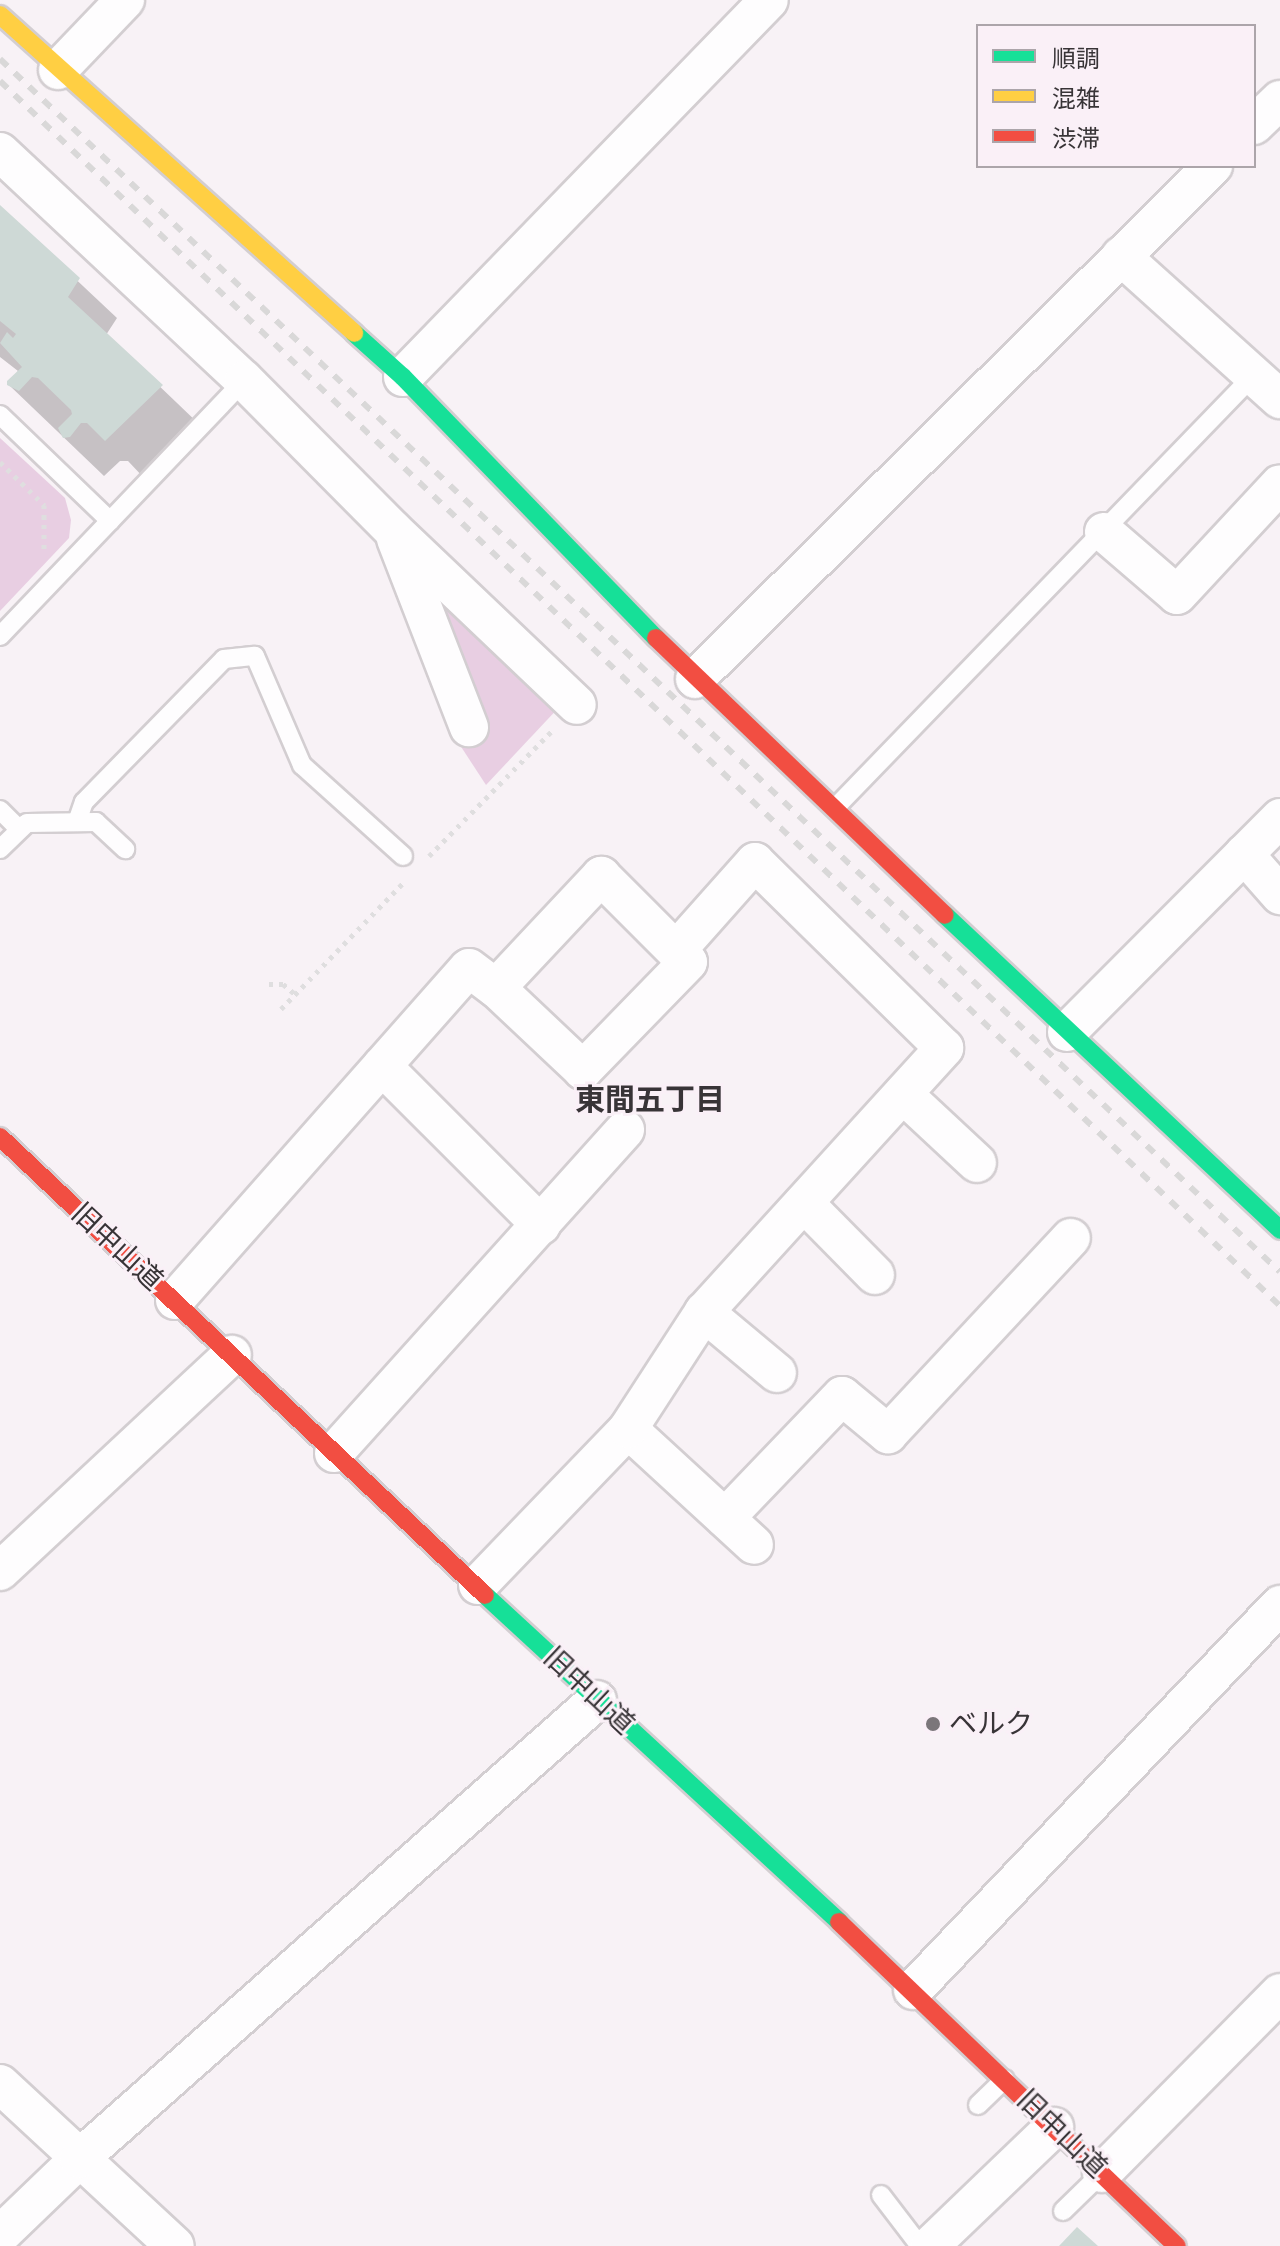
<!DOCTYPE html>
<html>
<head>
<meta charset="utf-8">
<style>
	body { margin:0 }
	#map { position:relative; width:1280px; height:2246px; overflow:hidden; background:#f8f2f6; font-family:"Fira Sans","Noto Sans JP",sans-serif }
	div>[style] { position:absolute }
	.green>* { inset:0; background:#e8cee2 }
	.shadow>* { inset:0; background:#0003 }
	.building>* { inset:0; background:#ced9d6 }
	.path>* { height:5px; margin-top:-2.5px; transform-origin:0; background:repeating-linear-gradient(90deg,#dfdedf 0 4px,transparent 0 10px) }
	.roads { filter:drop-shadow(2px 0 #d3ced1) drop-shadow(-2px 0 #d3ced1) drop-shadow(0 2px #d3ced1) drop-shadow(0 -2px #d3ced1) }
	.lane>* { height:18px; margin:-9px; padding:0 9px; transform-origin:9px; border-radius:9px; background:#fefdfe }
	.street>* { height:38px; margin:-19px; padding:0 19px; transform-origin:19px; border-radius:19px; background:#fefdfe }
	.fast>* { height:18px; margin:-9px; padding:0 9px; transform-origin:9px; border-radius:9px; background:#16e098 }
	.slow>* { height:18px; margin:-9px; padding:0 9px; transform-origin:9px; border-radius:9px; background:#ffcf43 }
	.jam>* { height:18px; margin:-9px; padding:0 9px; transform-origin:9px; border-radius:9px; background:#f24e42 }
	.rail>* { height:6px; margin-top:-3px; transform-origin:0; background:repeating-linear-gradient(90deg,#d9d8d8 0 10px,transparent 0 20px) }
	.dots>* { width:22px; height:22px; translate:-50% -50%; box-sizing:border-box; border:4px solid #faf0f7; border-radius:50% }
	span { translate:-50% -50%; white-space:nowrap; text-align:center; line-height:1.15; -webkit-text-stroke:6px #faf0f7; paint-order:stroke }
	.street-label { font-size:28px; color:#383437 }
	.poi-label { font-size:28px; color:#383437 }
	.left { translate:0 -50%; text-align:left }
	.neighbourhood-label { font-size:30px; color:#383437; font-weight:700 }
	.legend { position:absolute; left:976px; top:24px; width:280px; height:144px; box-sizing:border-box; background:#faf0f7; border:2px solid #aca5aa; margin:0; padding:10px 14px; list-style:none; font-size:24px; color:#383437 }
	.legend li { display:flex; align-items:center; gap:16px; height:40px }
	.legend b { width:40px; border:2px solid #aca5aa }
</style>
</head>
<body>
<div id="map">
	<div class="green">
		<i style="clip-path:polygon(0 438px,65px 498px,71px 520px,69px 538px,0 611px)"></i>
		<i style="clip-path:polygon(423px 566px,563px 703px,486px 785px,456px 739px)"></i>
	</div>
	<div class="shadow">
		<i style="clip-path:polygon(0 208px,117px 318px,106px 335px,200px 425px,144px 478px,128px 461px,120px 461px,104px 476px,9px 385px,18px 371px,0 357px)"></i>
	</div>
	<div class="building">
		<i style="clip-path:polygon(0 205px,80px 278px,68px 297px,163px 385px,105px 441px,87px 423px,81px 423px,70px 437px,63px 438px,58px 428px,72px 414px,71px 410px,38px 378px,32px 377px,19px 391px,7px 385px,7px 381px,22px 367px,0 343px,7px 332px,13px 338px,16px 334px,0 321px)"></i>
		<i style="clip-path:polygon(1077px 2227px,1098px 2246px,1059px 2246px)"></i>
	</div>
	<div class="path">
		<i style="left:0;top:462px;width:62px;rotate:44.3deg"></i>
		<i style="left:44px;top:505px;width:45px;rotate:90deg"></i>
		<i style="left:429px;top:856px;width:178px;rotate:-45.5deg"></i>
		<i style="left:269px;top:984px;width:14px"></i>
		<i style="left:283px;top:984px;width:16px;rotate:40deg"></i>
		<i style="left:281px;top:1009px;width:175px;rotate:-45.9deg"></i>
	</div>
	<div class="roads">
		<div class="lane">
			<i style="left:0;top:415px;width:153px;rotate:43.9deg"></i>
			<i style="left:0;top:636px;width:335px;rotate:-46.3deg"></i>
			<i style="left:835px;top:808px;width:601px;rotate:-45.94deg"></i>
			<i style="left:0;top:810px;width:27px;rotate:45deg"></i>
			<i style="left:77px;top:822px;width:21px;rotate:-71deg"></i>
			<i style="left:84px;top:802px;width:200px;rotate:-45.6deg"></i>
			<i style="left:224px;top:659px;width:31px;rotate:-6deg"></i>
			<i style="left:255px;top:656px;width:119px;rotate:66.7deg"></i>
			<i style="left:302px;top:765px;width:136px;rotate:42deg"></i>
			<i style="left:0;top:849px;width:37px;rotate:-44deg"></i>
			<i style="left:27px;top:823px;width:69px;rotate:-0.8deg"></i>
			<i style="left:96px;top:822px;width:40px;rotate:43deg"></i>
			<i style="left:978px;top:2105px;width:37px;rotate:-44deg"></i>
			<i style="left:881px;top:2195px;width:64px;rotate:52.6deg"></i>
			<i style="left:1063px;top:2211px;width:54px;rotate:-44.3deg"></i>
		</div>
		<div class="street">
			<i style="left:58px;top:70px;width:97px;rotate:-46.3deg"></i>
			<i style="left:1254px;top:125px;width:36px;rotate:-44deg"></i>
			<i style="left:0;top:152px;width:334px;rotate:43.1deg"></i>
			<i style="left:244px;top:380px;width:210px;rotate:45.2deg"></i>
			<i style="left:392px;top:529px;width:255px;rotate:43.6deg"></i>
			<i style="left:1121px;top:256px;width:214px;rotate:42deg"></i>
			<i style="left:403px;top:377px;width:525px;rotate:-45.85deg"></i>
			<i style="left:1104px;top:532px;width:96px;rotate:40.8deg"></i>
			<i style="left:1177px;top:595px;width:151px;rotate:-47.1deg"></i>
			<i style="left:396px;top:539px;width:202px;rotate:68.8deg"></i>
			<i style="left:695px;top:679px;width:729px;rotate:-44.72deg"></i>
			<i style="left:1244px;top:854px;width:55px;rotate:48.7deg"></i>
			<i style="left:1067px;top:1032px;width:302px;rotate:-45.1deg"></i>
			<i style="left:382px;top:1066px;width:225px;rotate:45deg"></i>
			<i style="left:903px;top:1094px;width:101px;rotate:43deg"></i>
			<i style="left:804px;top:1203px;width:101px;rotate:45.4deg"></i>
			<i style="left:175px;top:1300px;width:443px;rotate:-48.5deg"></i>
			<i style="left:469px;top:968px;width:34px;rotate:37deg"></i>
			<i style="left:704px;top:1312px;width:95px;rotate:39.9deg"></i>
			<i style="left:628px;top:1429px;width:171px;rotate:42.6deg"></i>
			<i style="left:334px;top:1453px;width:435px;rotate:-48deg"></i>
			<i style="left:725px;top:1518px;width:169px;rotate:-46.2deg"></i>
			<i style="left:842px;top:1396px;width:60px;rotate:39.6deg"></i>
			<i style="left:888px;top:1434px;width:268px;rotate:-47deg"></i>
			<i style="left:0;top:1571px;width:317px;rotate:-43deg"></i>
			<i style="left:478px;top:1585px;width:216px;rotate:-46.1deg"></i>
			<i style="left:628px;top:1429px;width:140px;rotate:-57deg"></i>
			<i style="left:704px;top:1312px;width:357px;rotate:-47.7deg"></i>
			<i style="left:944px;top:1048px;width:265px;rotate:-135.5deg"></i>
			<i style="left:755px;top:862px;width:119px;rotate:131.6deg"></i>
			<i style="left:676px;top:951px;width:16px;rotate:43deg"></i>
			<i style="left:688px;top:962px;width:151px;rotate:134.2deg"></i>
			<i style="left:583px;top:1070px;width:120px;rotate:-136.7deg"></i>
			<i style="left:496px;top:988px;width:154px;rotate:-46.8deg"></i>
			<i style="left:601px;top:876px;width:106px;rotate:45deg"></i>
			<i style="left:913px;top:1990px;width:532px;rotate:-46.37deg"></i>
			<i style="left:0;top:2084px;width:238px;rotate:42.8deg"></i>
			<i style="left:1102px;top:2173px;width:253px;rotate:-45.3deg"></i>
			<i style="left:0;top:2235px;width:110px;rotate:-43.9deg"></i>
			<i style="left:79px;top:2159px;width:692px;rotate:-41.54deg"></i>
			<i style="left:930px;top:2246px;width:172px;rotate:-43.8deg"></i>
		</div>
		<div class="fast">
			<i style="left:354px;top:333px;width:66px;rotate:41.9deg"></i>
			<i style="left:403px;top:377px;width:363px;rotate:45.9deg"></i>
			<i style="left:945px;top:915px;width:460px;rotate:43.2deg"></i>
			<i style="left:485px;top:1595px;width:482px;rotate:42.7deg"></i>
		</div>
		<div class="slow">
			<i style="left:0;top:15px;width:476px;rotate:41.9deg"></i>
		</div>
		<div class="jam">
			<i style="left:656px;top:638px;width:400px;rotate:43.8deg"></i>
			<i style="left:0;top:1137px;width:667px;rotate:43.36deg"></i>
			<i style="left:839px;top:1922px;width:468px;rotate:43.8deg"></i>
		</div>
	</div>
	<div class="rail">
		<i style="left:0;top:59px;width:1763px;rotate:43.46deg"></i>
		<i style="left:0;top:81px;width:1772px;rotate:43.74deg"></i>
	</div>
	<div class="dots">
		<i style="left:933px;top:1724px;background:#7b767a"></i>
	</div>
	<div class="street-label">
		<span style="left:117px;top:1247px;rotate:43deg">旧中山道</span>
		<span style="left:589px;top:1691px;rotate:43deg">旧中山道</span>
		<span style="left:1062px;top:2134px;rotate:44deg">旧中山道</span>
	</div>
	<div class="poi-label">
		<span class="left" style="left:949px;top:1724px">ベルク</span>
	</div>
	<div class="neighbourhood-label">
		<span style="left:650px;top:1100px">東間五丁目</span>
	</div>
	<ul class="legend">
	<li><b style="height:10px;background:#16e098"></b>順調</li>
	<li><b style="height:10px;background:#ffcf43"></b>混雑</li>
	<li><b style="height:10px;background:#f24e42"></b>渋滞</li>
	</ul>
</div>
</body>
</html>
